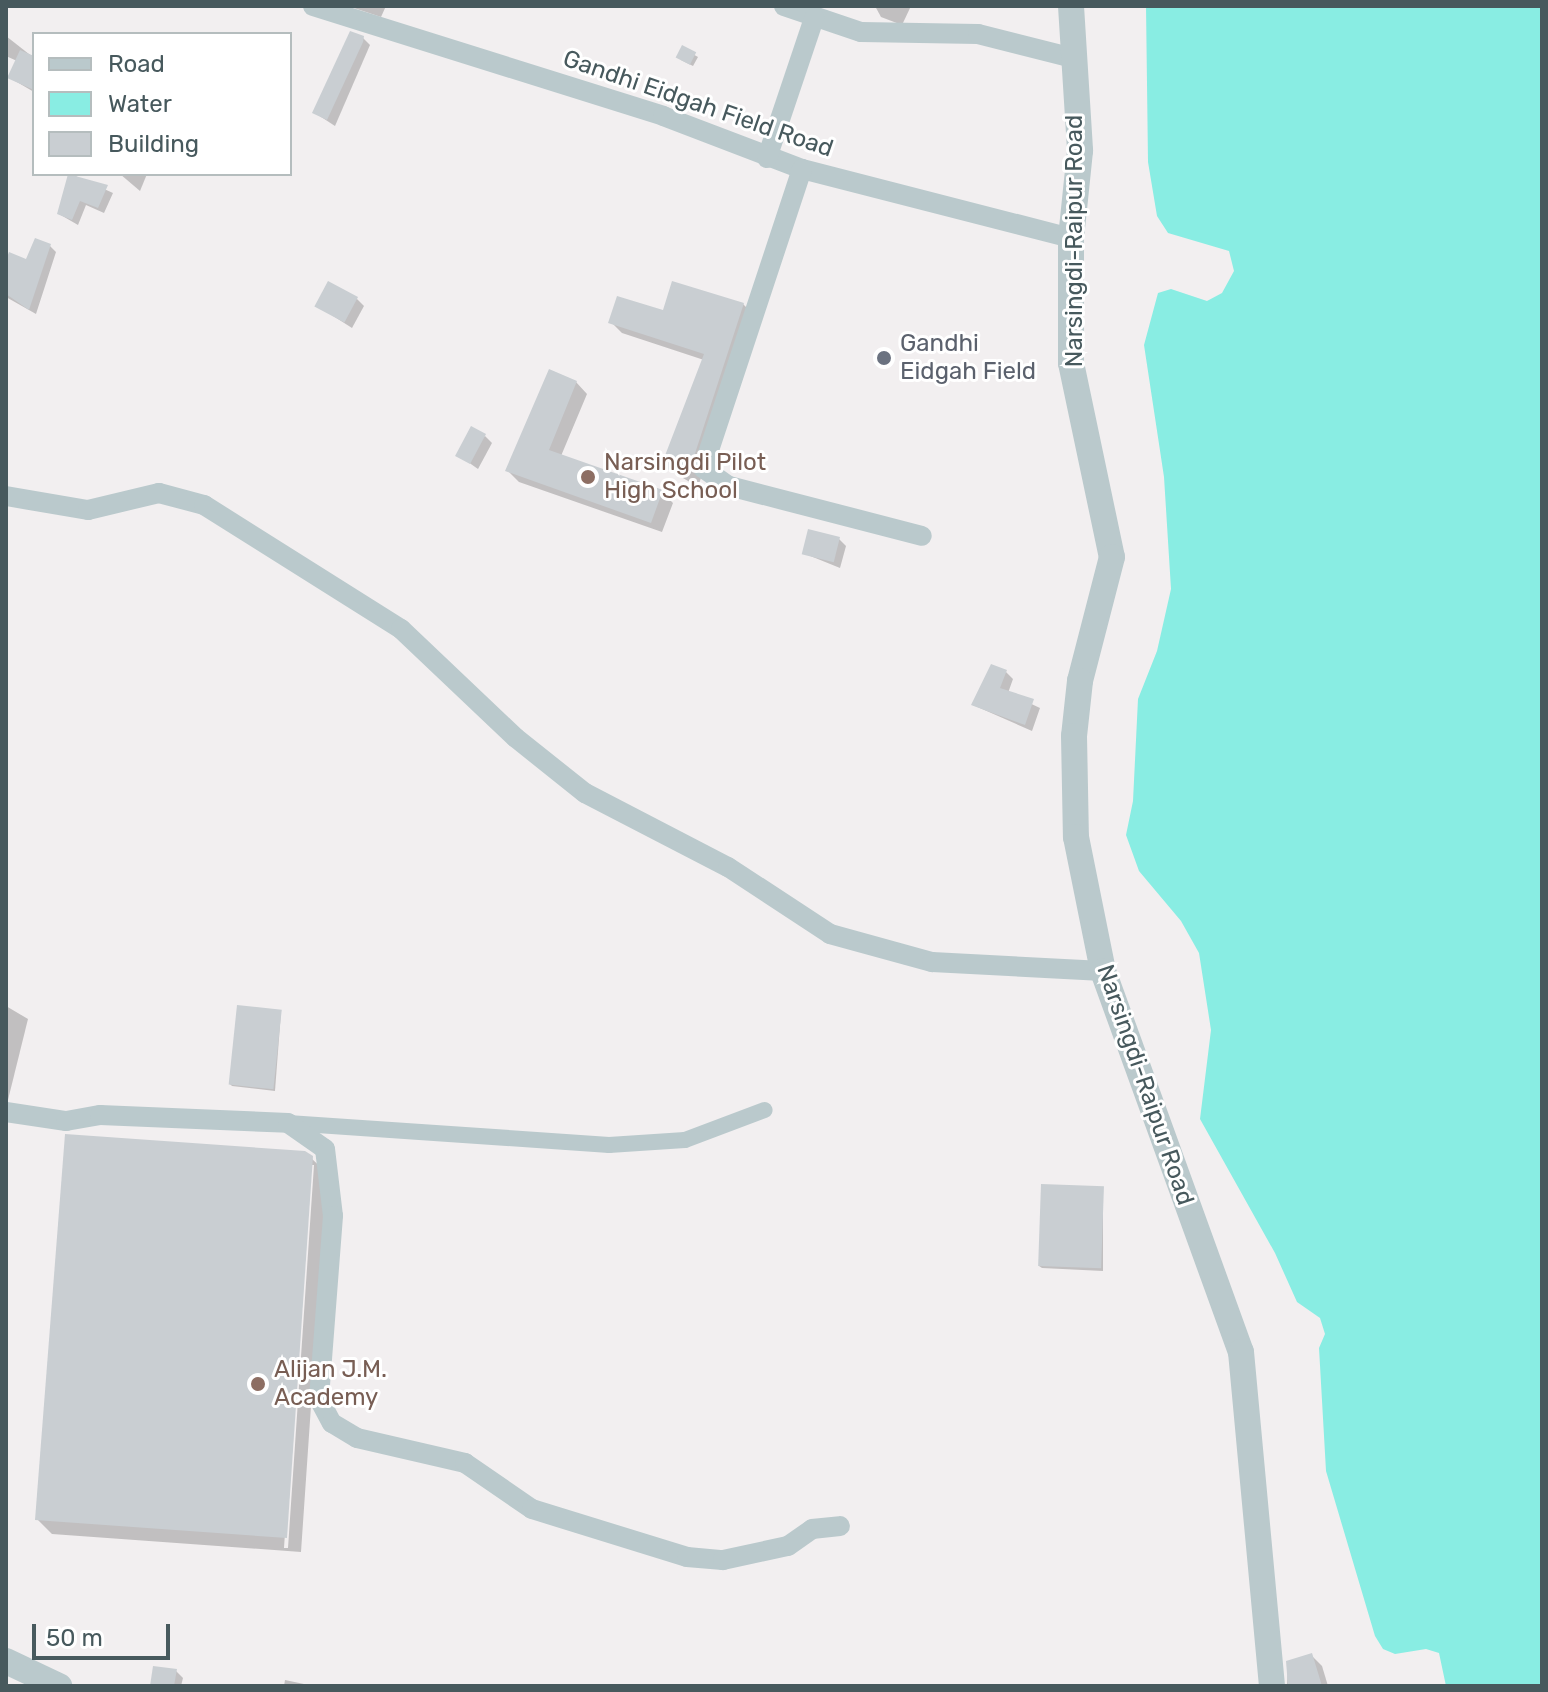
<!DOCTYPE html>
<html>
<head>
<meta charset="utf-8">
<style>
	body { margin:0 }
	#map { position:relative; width:1548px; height:1692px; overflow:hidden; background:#f2eff0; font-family:Rubik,sans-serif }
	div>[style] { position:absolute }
	.water>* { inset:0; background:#89ede3 }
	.shadow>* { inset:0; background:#0003 }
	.building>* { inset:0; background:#c9ced2; transform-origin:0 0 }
	.pedestrian>* { height:16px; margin:-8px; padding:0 8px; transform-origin:8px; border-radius:8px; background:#bac9cc }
	.minor>* { height:20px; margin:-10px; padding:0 10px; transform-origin:10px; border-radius:10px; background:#bac9cc }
	.tertiary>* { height:26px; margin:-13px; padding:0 13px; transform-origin:13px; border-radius:13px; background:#bac9cc }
	.dots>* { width:22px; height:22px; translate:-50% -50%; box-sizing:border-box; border:4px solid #fff; border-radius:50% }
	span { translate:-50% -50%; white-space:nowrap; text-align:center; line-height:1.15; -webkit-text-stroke:6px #fff; paint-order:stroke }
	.street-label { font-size:24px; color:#47595d }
	.worship-label { font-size:24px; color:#5b616d }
	.left { translate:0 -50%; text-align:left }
	.education-label { font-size:24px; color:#785e54 }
	.frame { position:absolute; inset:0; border:8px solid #47595d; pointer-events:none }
	.legend { position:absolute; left:32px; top:32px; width:260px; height:144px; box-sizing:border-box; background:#fff; border:2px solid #b5bdbe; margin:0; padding:10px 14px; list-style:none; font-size:24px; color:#47595d }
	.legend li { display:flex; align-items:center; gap:16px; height:40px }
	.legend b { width:40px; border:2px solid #b5bdbe }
	.scale { position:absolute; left:32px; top:1624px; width:138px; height:36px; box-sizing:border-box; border:4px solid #47595d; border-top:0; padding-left:10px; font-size:24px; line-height:28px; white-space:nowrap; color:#47595d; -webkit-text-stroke:6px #fff; paint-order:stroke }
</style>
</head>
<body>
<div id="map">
	<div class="water">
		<i style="clip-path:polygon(1146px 6px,1542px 6px,1542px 1686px,1446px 1686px,1439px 1653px,1426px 1649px,1395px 1654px,1383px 1649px,1375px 1636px,1326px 1471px,1319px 1348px,1325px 1334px,1320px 1318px,1297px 1302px,1275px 1253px,1200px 1119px,1211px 1030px,1199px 953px,1181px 921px,1139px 871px,1126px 835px,1133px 801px,1138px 699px,1157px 651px,1171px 589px,1164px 477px,1144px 345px,1158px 293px,1171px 289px,1207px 301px,1222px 293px,1234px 271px,1229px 251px,1168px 233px,1157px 216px,1148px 162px)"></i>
	</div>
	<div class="shadow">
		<i style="clip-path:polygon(348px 6px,386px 6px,381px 17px)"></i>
		<i style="clip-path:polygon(875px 6px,911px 6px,902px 25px,881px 17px)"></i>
		<i style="clip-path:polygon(6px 36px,34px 58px,34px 92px,10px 78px,17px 61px,6px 56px)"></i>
		<i style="clip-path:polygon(363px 38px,370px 45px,335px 126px,315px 113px)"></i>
		<i style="clip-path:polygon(682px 48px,698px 57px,693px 66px,681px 60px)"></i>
		<i style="clip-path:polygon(71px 174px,113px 193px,104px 213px,86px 205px,78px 225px,59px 214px)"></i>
		<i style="clip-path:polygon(120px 174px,147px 174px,140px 191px)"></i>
		<i style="clip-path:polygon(50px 246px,56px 252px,36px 314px,6px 297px,6px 266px,27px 262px)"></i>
		<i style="clip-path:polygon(357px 299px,364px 306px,352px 328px,316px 305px)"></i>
		<i style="clip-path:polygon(743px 304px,754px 315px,698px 487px,663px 466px,704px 360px,622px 333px,611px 322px)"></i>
		<i style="clip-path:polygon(576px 382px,587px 394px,561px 456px,662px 492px,673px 503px,662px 532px,519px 482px,508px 471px)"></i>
		<i style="clip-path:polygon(485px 436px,492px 443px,478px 469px,458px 455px)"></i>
		<i style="clip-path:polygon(839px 539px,846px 546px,840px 568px,803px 553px)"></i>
		<i style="clip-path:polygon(1006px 672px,1013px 679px,1008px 693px,1040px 708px,1032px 731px,973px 705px)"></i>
		<i style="clip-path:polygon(6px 1006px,28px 1019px,6px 1108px)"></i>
		<i style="clip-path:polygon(281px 1012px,275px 1091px,232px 1086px,229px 1083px)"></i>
		<i style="clip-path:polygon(evenodd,311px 1158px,327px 1173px,301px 1552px,52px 1534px,37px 1519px,311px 1158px,310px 1165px,314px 1165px,288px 1548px,284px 1548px,310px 1165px)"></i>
		<i style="clip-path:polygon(1103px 1188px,1103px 1271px,1042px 1268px,1039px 1266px)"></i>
		<i style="clip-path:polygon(1311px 1655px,1322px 1666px,1328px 1686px,1287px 1686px,1288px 1662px)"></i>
		<i style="clip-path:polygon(176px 1671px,183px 1678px,181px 1686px,152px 1686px)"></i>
		<i style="clip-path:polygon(285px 1680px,304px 1684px,305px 1686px,284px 1686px)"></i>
	</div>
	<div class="building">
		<i style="clip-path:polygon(350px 31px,364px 36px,363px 42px,327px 120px,312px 113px)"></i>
		<i style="left:682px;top:45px;width:16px;height:14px;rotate:27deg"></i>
		<i style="clip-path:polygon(20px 50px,34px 56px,34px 90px,7px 78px)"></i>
		<i style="clip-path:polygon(68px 174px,108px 185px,98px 208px,80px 201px,72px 220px,57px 214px)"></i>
		<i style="clip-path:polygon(35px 238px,51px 244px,29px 310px,6px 294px,6px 260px,9px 252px,26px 259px)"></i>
		<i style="left:328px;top:281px;width:34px;height:29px;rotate:28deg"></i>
		<i style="clip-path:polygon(672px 281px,744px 303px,687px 478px,661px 466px,704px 354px,608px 323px,617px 296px,663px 310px)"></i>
		<i style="clip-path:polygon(549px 369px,577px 381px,549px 450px,663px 490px,651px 523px,505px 471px)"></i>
		<i style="left:471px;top:426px;width:17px;height:34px;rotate:28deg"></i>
		<i style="left:808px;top:529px;width:33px;height:26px;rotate:14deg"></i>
		<i style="clip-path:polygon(991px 664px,1007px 670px,1000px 688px,1034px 699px,1025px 725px,971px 705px)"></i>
		<i style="left:237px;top:1005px;width:45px;height:80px;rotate:6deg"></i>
		<i style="clip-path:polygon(65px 1134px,305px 1151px,313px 1156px,287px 1538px,35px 1520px)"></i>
		<i style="left:1041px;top:1184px;width:63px;height:82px;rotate:2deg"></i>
		<i style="clip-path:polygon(1312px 1653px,1322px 1686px,1288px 1686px,1286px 1661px)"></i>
		<i style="clip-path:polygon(153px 1666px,177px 1669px,174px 1686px,150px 1686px)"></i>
	</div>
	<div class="pedestrian">
		<i style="left:288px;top:1123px;width:322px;rotate:3.9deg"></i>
		<i style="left:609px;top:1145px;width:76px;rotate:-3.8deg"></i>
		<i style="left:685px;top:1140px;width:85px;rotate:-20.6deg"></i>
	</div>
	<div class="minor">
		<i style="left:313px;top:6px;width:367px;rotate:17.4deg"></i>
		<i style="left:663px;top:116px;width:149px;rotate:20.9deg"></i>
		<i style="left:802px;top:169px;width:278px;rotate:14.4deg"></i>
		<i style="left:784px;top:6px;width:81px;rotate:18.7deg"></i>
		<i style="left:861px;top:32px;width:117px;rotate:1deg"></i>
		<i style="left:978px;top:34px;width:98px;rotate:14.2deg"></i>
		<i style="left:767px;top:158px;width:148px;rotate:-71.4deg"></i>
		<i style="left:802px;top:169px;width:315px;rotate:108.3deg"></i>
		<i style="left:703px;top:468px;width:32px;rotate:35deg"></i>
		<i style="left:729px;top:486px;width:199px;rotate:14.5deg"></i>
		<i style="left:6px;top:496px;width:83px;rotate:9.7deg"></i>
		<i style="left:88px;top:510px;width:73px;rotate:-13.5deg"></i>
		<i style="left:159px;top:493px;width:47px;rotate:14.9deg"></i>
		<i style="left:204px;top:505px;width:233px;rotate:32.2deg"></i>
		<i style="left:401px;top:629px;width:158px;rotate:43.5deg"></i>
		<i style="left:516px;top:738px;width:88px;rotate:38.6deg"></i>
		<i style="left:585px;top:793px;width:161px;rotate:27.4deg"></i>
		<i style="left:728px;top:867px;width:122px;rotate:33.3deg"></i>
		<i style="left:830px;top:934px;width:106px;rotate:15.4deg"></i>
		<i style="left:932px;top:962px;width:171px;rotate:3deg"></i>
		<i style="left:6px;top:1112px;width:61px;rotate:8.5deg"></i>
		<i style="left:66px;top:1121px;width:35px;rotate:-10deg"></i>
		<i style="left:100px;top:1115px;width:188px;rotate:2.4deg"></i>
		<i style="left:288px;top:1123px;width:45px;rotate:35.1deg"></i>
		<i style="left:325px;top:1149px;width:67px;rotate:83.2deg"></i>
		<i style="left:333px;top:1216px;width:184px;rotate:94.4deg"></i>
		<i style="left:319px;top:1399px;width:27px;rotate:62deg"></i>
		<i style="left:332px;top:1423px;width:29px;rotate:31deg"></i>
		<i style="left:357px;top:1438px;width:111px;rotate:13deg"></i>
		<i style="left:465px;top:1463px;width:81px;rotate:34.5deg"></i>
		<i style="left:532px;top:1509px;width:162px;rotate:17.2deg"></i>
		<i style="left:687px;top:1557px;width:36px;rotate:5deg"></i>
		<i style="left:723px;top:1560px;width:66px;rotate:-12.2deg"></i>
		<i style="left:788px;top:1546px;width:29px;rotate:-35deg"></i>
		<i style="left:812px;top:1529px;width:28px;rotate:-6deg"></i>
	</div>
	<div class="tertiary">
		<i style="left:1071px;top:6px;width:145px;rotate:86.4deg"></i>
		<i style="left:1080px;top:151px;width:87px;rotate:95.9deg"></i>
		<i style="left:1071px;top:238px;width:125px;rotate:90deg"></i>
		<i style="left:1071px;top:363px;width:198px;rotate:78.1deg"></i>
		<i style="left:1112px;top:557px;width:128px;rotate:104.5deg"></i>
		<i style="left:1080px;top:681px;width:55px;rotate:96.2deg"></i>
		<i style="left:1074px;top:736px;width:101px;rotate:88.9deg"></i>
		<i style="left:1076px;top:837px;width:137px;rotate:78.6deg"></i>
		<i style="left:1103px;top:971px;width:405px;rotate:70.1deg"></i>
		<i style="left:1241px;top:1352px;width:335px;rotate:84.7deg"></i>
		<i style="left:6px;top:1661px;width:59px;rotate:25.3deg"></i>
	</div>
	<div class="dots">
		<i style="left:884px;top:358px;background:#6b7280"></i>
		<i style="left:588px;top:477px;background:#8d6e63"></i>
		<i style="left:258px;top:1384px;background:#8d6e63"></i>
	</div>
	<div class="street-label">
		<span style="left:698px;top:104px;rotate:19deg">Gandhi Eidgah Field Road</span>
		<span style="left:1075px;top:241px;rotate:-90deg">Narsingdi-Raipur Road</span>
		<span style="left:1145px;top:1085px;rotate:71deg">Narsingdi-Raipur Road</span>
	</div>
	<div class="worship-label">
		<span class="left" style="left:900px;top:358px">Gandhi<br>Eidgah Field</span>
	</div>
	<div class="education-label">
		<span class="left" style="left:604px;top:477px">Narsingdi Pilot<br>High School</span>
		<span class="left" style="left:274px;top:1384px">Alijan J.M.<br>Academy</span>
	</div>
	<div class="frame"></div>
	<ul class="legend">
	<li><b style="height:10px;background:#bac9cc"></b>Road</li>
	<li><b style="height:22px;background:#89ede3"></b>Water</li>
	<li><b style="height:22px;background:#c9ced2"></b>Building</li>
	</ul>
	<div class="scale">50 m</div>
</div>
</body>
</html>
